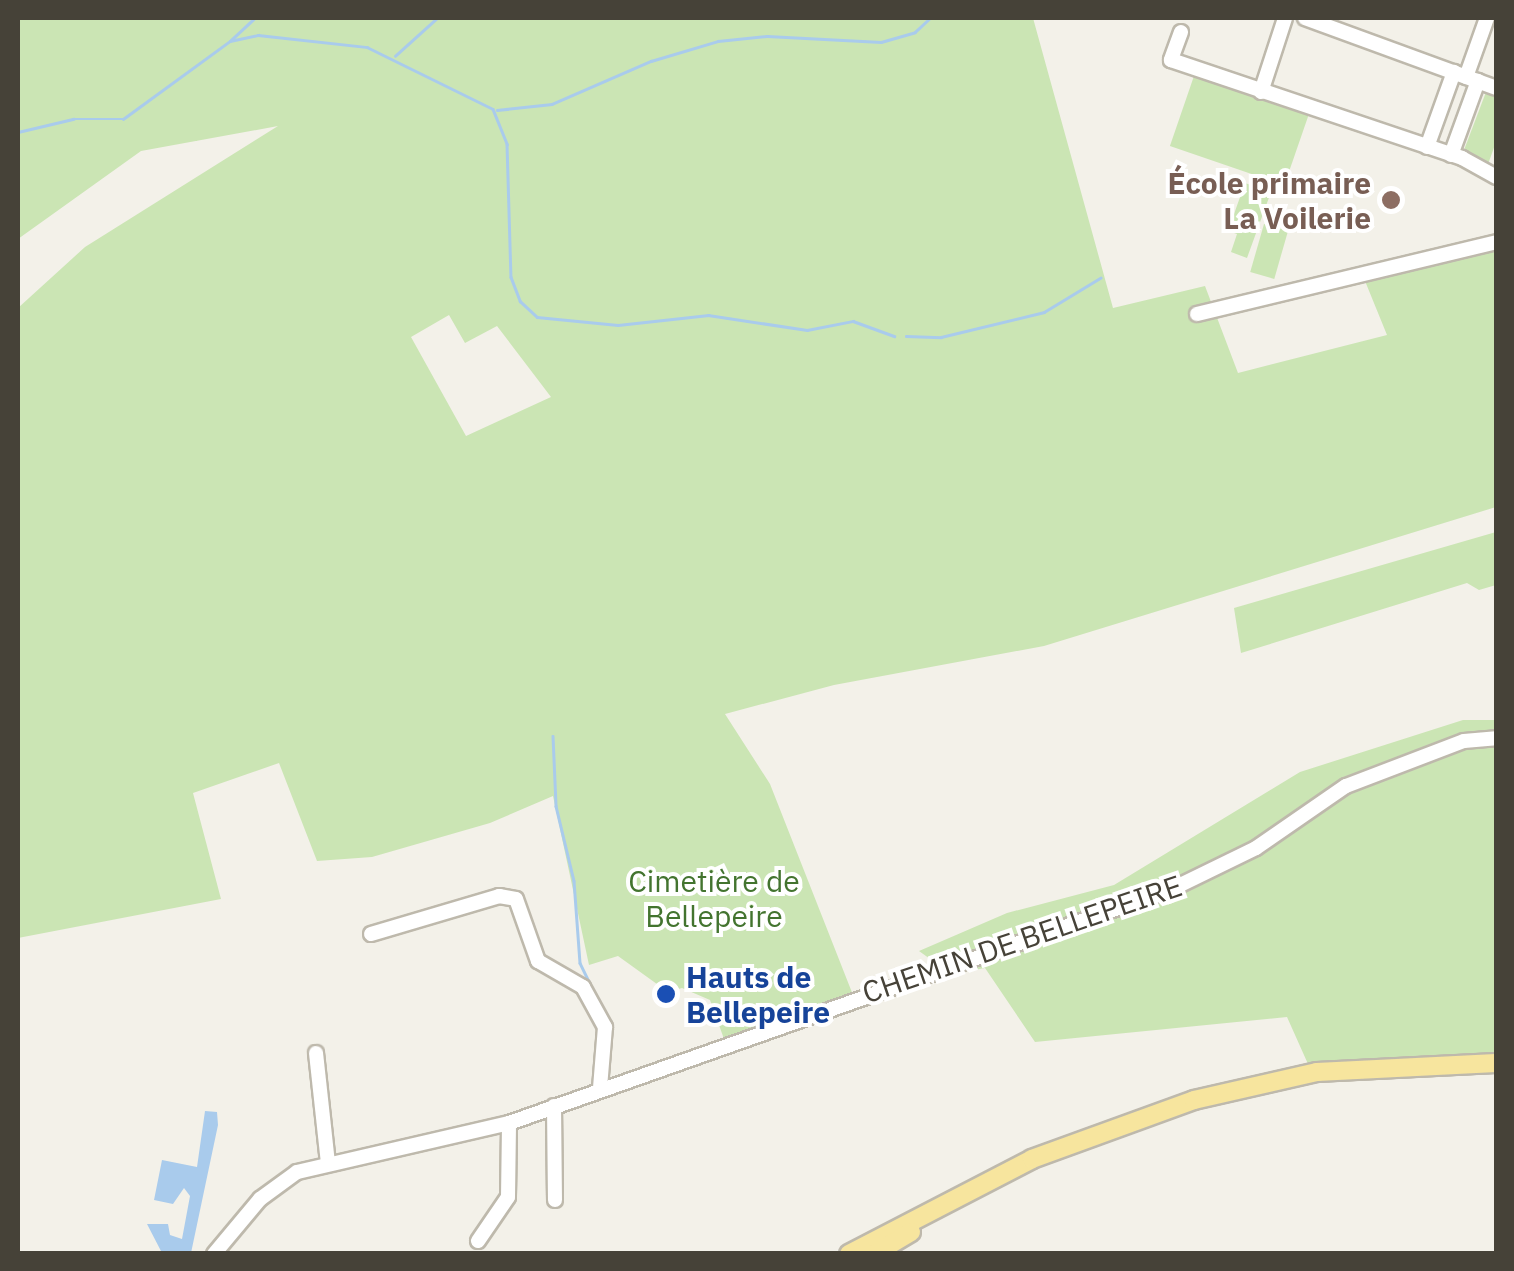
<!DOCTYPE html>
<html>
<head>
<meta charset="utf-8">
<style>
	body { margin:0 }
	#map { position:relative; width:1514px; height:1271px; overflow:hidden; background:#f3f1e9; font-family:"IBM Plex Sans",sans-serif }
	div>[style] { position:absolute }
	.green>* { inset:0; background:#cbe5b4; transform-origin:0 0 }
	.water>* { inset:0; background:#a9cbec }
	.stream>* { height:2.5px; margin:-1.25px; padding:0 1.25px; transform-origin:1.25px; border-radius:1.25px; background:#a9cbec }
	.roads { filter:drop-shadow(2px 0 #beb9ac) drop-shadow(-2px 0 #beb9ac) drop-shadow(0 2px #beb9ac) drop-shadow(0 -2px #beb9ac) }
	.minor>* { height:14px; margin:-7px; padding:0 7px; transform-origin:7px; border-radius:7px; background:#fff }
	.major>* { height:18px; margin:-9px; padding:0 9px; transform-origin:9px; border-radius:9px; background:#f7e59e }
	.dots>* { width:28px; height:28px; translate:-50% -50%; box-sizing:border-box; border:5px solid #fff; border-radius:50% }
	span { translate:-50% -50%; white-space:nowrap; text-align:center; line-height:1.15; -webkit-text-stroke:8px #fff; paint-order:stroke }
	.education-label { font-size:30px; color:#785e54; font-weight:700 }
	.right { translate:-100% -50%; text-align:right }
	.park-label { font-size:30px; color:#43742f }
	.street-label { font-size:30px; color:#464238 }
	.transit-label { font-size:30px; color:#164399; font-weight:700 }
	.left { translate:0 -50%; text-align:left }
	.frame { position:absolute; inset:0; border:20px solid #464238; pointer-events:none }
</style>
</head>
<body>
<div id="map">
	<div class="green">
		<i style="clip-path:polygon(evenodd,18px 18px,1033px 18px,1113px 308px,1205px 286px,1238px 373px,1387px 335px,1365px 281px,1496px 248px,1496px 507px,1044px 646px,834px 685px,725px 714px,770px 784px,853px 995px,724px 1039px,710px 1000px,682px 988px,668px 992px,618px 956px,589px 965px,553px 796px,490px 823px,372px 857px,317px 861px,279px 763px,193px 793px,221px 899px,18px 938px,18px 308px,85px 247px,278px 126px,141px 151px,18px 239px,18px 18px,449px 315px,465px 343px,497px 326px,551px 397px,466px 436px,411px 337px,449px 315px)"></i>
		<i style="left:1194px;top:76px;width:121px;height:74px;rotate:19deg"></i>
		<i style="clip-path:polygon(1486px 92px,1496px 95px,1496px 142px,1487px 167px,1464px 150px)"></i>
		<i style="clip-path:polygon(1245px 183px,1271px 192px,1247px 258px,1231px 252px,1237px 234px,1228px 231px)"></i>
		<i style="left:1264px;top:224px;width:25px;height:50px;rotate:16deg"></i>
		<i style="clip-path:polygon(1496px 532px,1496px 585px,1479px 590px,1467px 583px,1241px 653px,1234px 608px)"></i>
		<i style="clip-path:polygon(1463px 720px,1496px 720px,1496px 1055px,1308px 1064px,1287px 1017px,1035px 1042px,985px 968px,951px 974px,919px 951px,1007px 913px,1114px 885px,1300px 772px)"></i>
	</div>
	<div class="water">
		<i style="clip-path:polygon(205px 1111px,217px 1112px,218px 1125px,191px 1253px,162px 1253px,147px 1224px,168px 1224px,170px 1235px,182px 1239px,190px 1196px,184px 1188px,173px 1204px,154px 1200px,162px 1160px,197px 1167px)"></i>
	</div>
	<div class="stream">
		<i style="left:230px;top:41px;width:34px;rotate:-43deg"></i>
		<i style="left:395px;top:56px;width:57px;rotate:-42.1deg"></i>
		<i style="left:497px;top:110px;width:55px;rotate:-6.2deg"></i>
		<i style="left:552px;top:104px;width:108px;rotate:-23.5deg"></i>
		<i style="left:651px;top:61px;width:70px;rotate:-16.6deg"></i>
		<i style="left:718px;top:41px;width:49px;rotate:-5.8deg"></i>
		<i style="left:767px;top:36px;width:114px;rotate:3deg"></i>
		<i style="left:881px;top:42px;width:35px;rotate:-16deg"></i>
		<i style="left:915px;top:32px;width:21px;rotate:-43deg"></i>
		<i style="left:18px;top:132px;width:57px;rotate:-13.3deg"></i>
		<i style="left:73px;top:119px;width:50px"></i>
		<i style="left:123px;top:119px;width:132px;rotate:-36.1deg"></i>
		<i style="left:230px;top:41px;width:29px;rotate:-12deg"></i>
		<i style="left:258px;top:35px;width:110px;rotate:6.3deg"></i>
		<i style="left:367px;top:47px;width:140px;rotate:26.2deg"></i>
		<i style="left:493px;top:109px;width:38px;rotate:68deg"></i>
		<i style="left:507px;top:144px;width:133px;rotate:88.3deg"></i>
		<i style="left:511px;top:277px;width:26px;rotate:69deg"></i>
		<i style="left:520px;top:301px;width:23px;rotate:43deg"></i>
		<i style="left:537px;top:317px;width:81px;rotate:5.6deg"></i>
		<i style="left:618px;top:325px;width:91px;rotate:-6.3deg"></i>
		<i style="left:708px;top:315px;width:100px;rotate:8.6deg"></i>
		<i style="left:807px;top:330px;width:47px;rotate:-11.1deg"></i>
		<i style="left:853px;top:321px;width:44px;rotate:20.1deg"></i>
		<i style="left:906px;top:336px;width:35px;rotate:2deg"></i>
		<i style="left:941px;top:337px;width:106px;rotate:-13.6deg"></i>
		<i style="left:1044px;top:312px;width:66px;rotate:-31.3deg"></i>
		<i style="left:553px;top:736px;width:70px;rotate:87.5deg"></i>
		<i style="left:556px;top:806px;width:77px;rotate:76.5deg"></i>
		<i style="left:574px;top:881px;width:82px;rotate:85.8deg"></i>
		<i style="left:580px;top:963px;width:28px;rotate:64deg"></i>
		<i style="left:608px;top:1069px;width:31px;rotate:-86deg"></i>
	</div>
	<div class="roads">
		<div class="minor">
			<i style="left:1305px;top:18px;width:203px;rotate:20.1deg"></i>
			<i style="left:1181px;top:32px;width:30px;rotate:110deg"></i>
			<i style="left:1171px;top:60px;width:307px;rotate:18.6deg"></i>
			<i style="left:1462px;top:158px;width:39px;rotate:29deg"></i>
			<i style="left:1466px;top:77px;width:63px;rotate:-70.4deg"></i>
			<i style="left:1261px;top:92px;width:78px;rotate:-72deg"></i>
			<i style="left:1427px;top:147px;width:80px;rotate:-70.2deg"></i>
			<i style="left:1451px;top:155px;width:79px;rotate:-70deg"></i>
			<i style="left:1197px;top:314px;width:308px;rotate:-13.5deg"></i>
			<i style="left:371px;top:934px;width:134px;rotate:-16.5deg"></i>
			<i style="left:499px;top:896px;width:17px;rotate:10deg"></i>
			<i style="left:516px;top:899px;width:66px;rotate:70.5deg"></i>
			<i style="left:538px;top:961px;width:52px;rotate:30deg"></i>
			<i style="left:583px;top:987px;width:46px;rotate:61.2deg"></i>
			<i style="left:605px;top:1027px;width:61px;rotate:94.7deg"></i>
			<i style="left:316px;top:1053px;width:111px;rotate:83.8deg"></i>
			<i style="left:554px;top:1106px;width:94px;rotate:89.4deg"></i>
			<i style="left:478px;top:1241px;width:53px;rotate:-55.7deg"></i>
			<i style="left:508px;top:1197px;width:74px;rotate:-89.2deg"></i>
			<i style="left:214px;top:1254px;width:72px;rotate:-50.1deg"></i>
			<i style="left:260px;top:1199px;width:46px;rotate:-36.1deg"></i>
			<i style="left:297px;top:1172px;width:218px;rotate:-13deg"></i>
			<i style="left:509px;top:1123px;width:703px;rotate:-19.44deg"></i>
			<i style="left:1172px;top:889px;width:93px;rotate:-26deg"></i>
			<i style="left:1256px;top:848px;width:109px;rotate:-34.6deg"></i>
			<i style="left:1346px;top:786px;width:126px;rotate:-20.9deg"></i>
			<i style="left:1464px;top:741px;width:32px;rotate:-5deg"></i>
		</div>
		<div class="major">
			<i style="left:849px;top:1254px;width:206px;rotate:-27.4deg"></i>
			<i style="left:1032px;top:1159px;width:172px;rotate:-20deg"></i>
			<i style="left:1194px;top:1100px;width:126px;rotate:-12.8deg"></i>
			<i style="left:1317px;top:1072px;width:179px;rotate:-2.9deg"></i>
			<i style="left:874px;top:1254px;width:43px;rotate:-30.7deg"></i>
		</div>
	</div>
	<div class="dots">
		<i style="left:1391px;top:200px;background:#8d6e63"></i>
		<i style="left:666px;top:994px;background:#1a4fb4"></i>
	</div>
	<div class="education-label">
		<span class="right" style="left:1371px;top:200px">École primaire<br>La Voilerie</span>
	</div>
	<div class="park-label">
		<span style="left:714px;top:898px">Cimetière de<br>Bellepeire</span>
	</div>
	<div class="street-label">
		<span style="left:1022px;top:939px;rotate:-19deg">CHEMIN DE BELLEPEIRE</span>
	</div>
	<div class="transit-label">
		<span class="left" style="left:686px;top:994px">Hauts de<br>Bellepeire</span>
	</div>
	<div class="frame"></div>
</div>
</body>
</html>
